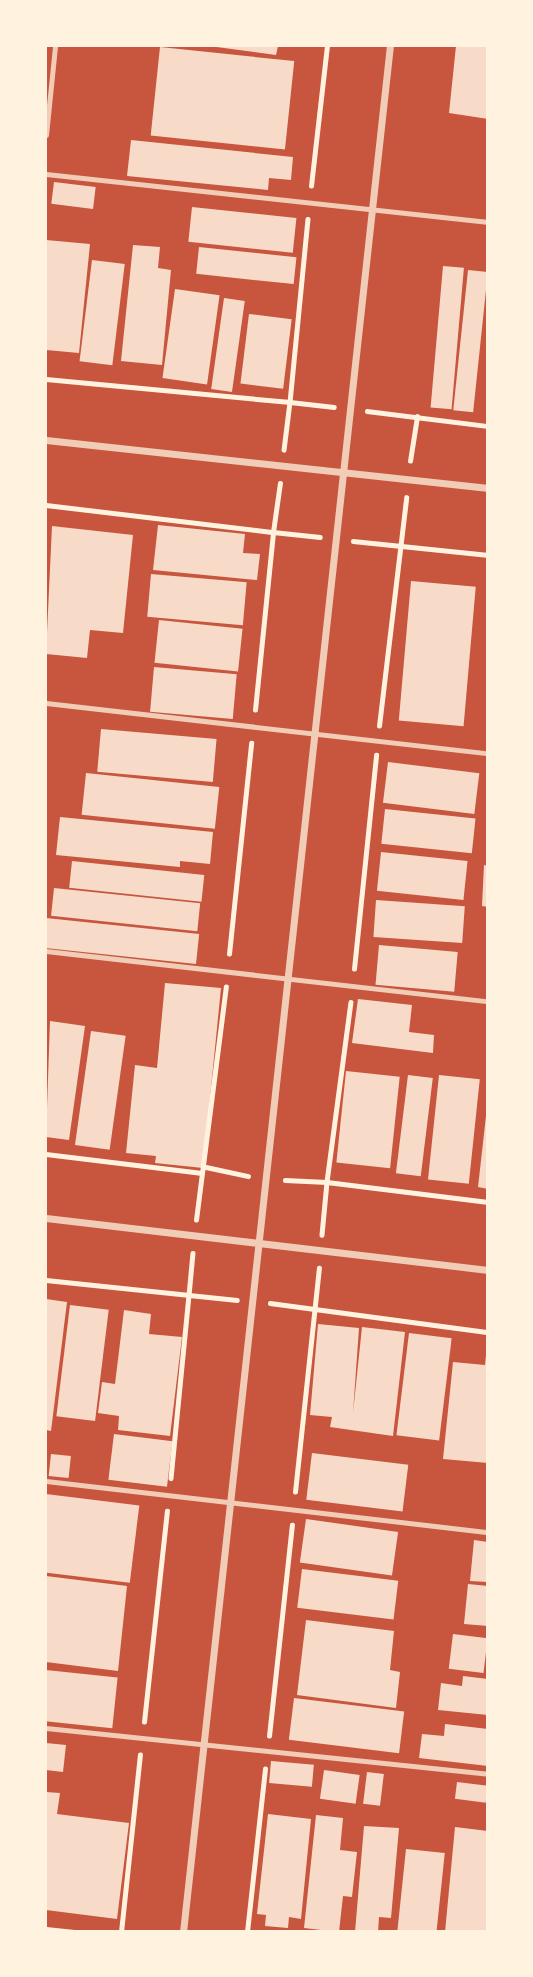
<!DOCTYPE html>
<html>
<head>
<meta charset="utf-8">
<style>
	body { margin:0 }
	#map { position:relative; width:533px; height:1977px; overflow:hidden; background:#c8553d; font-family:Mulish,sans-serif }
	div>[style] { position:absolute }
	.building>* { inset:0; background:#f7dbc8; transform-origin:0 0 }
	.path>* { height:4.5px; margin:-2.25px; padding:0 2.25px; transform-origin:2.25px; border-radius:2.25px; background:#fff3e0 }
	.service>* { height:5px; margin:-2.5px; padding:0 2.5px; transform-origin:2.5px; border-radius:2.5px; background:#f1ccb7 }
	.minor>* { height:7px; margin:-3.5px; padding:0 3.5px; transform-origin:3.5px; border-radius:3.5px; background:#f1ccb7 }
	span { translate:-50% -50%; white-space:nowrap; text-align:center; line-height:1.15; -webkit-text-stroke:7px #fff3e0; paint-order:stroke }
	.frame { position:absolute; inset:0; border:47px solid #fff3e0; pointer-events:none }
</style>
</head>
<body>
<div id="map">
	<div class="building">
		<i style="clip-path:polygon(209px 46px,278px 46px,276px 55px)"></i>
		<i style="clip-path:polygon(456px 46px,488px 46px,488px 119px,449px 113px)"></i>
		<i style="left:160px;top:47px;width:135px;height:89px;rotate:6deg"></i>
		<i style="clip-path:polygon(131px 140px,293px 157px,291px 180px,269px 178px,268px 190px,127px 176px)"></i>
		<i style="left:54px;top:182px;width:42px;height:22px;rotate:7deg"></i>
		<i style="left:192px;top:207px;width:105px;height:35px;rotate:6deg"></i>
		<i style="clip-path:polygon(46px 240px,90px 244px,79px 353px,46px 350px)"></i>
		<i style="clip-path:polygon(133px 245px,160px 247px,158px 268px,171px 270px,162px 365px,121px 361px)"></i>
		<i style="left:199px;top:247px;width:98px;height:27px;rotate:6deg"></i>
		<i style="left:92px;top:260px;width:33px;height:102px;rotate:7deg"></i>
		<i style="left:443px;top:266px;width:21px;height:142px;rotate:5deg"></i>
		<i style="left:468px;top:270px;width:20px;height:141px;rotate:6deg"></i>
		<i style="left:175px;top:289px;width:45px;height:90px;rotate:8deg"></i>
		<i style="left:224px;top:298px;width:21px;height:92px;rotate:8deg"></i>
		<i style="left:249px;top:314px;width:43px;height:70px;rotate:7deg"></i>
		<i style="clip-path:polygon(158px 525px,245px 534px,243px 553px,260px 554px,257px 580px,153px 570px)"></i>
		<i style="clip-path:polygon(52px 526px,133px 535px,123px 633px,90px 630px,87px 658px,46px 654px)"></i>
		<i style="left:151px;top:574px;width:96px;height:43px;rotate:5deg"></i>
		<i style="left:411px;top:581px;width:65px;height:140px;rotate:5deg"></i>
		<i style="left:159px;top:620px;width:84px;height:43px;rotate:6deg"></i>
		<i style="left:154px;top:667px;width:83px;height:45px;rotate:5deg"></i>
		<i style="left:101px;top:729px;width:116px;height:43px;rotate:5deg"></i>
		<i style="left:388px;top:762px;width:92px;height:41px;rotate:7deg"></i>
		<i style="left:86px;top:773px;width:134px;height:42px;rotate:6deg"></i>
		<i style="left:385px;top:809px;width:91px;height:35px;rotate:6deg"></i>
		<i style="clip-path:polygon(60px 817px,213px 832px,210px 864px,180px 861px,180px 867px,56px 855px)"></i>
		<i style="left:381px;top:852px;width:87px;height:39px;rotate:6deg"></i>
		<i style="left:72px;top:861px;width:133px;height:27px;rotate:6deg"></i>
		<i style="clip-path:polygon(484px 865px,488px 866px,488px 907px,482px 906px)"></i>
		<i style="left:54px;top:888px;width:147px;height:28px;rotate:6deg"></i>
		<i style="left:376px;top:900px;width:89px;height:37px;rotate:4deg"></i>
		<i style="left:46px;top:918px;width:154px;height:30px;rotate:6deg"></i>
		<i style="left:379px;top:945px;width:79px;height:40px;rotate:5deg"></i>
		<i style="clip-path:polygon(165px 983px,221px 988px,203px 1168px,155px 1163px,156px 1156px,126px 1153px,135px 1065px,157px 1068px)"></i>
		<i style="clip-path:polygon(358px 999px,412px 1005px,409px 1032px,434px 1035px,433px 1053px,352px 1043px)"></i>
		<i style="clip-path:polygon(50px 1021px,85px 1026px,69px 1140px,46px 1137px)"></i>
		<i style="left:91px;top:1031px;width:35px;height:115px;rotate:8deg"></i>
		<i style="left:346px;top:1071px;width:54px;height:92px;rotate:6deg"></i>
		<i style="left:408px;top:1075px;width:25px;height:99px;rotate:7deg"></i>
		<i style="left:439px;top:1075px;width:41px;height:105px;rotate:6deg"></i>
		<i style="clip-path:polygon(486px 1116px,488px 1116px,488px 1189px,478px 1187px)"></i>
		<i style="clip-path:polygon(46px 1299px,67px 1302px,51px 1431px,46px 1430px)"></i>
		<i style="left:70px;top:1305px;width:39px;height:112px;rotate:7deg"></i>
		<i style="clip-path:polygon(124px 1310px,151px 1314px,149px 1334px,182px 1337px,170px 1436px,118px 1430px,119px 1416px,98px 1413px,102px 1382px,115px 1384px)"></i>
		<i style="clip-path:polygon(318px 1324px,359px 1328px,353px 1413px,362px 1327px,405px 1332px,393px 1436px,330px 1427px,332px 1417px,310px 1415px)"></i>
		<i style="left:409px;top:1333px;width:43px;height:103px;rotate:7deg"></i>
		<i style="clip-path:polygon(486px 1355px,488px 1463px,443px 1459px,453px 1362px,485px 1365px)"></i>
		<i style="left:114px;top:1434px;width:59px;height:46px;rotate:7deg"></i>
		<i style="left:312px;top:1453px;width:97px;height:47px;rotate:7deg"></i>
		<i style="left:51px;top:1454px;width:20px;height:22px;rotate:6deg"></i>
		<i style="left:46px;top:1494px;width:94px;height:78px;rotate:7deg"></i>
		<i style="left:306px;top:1519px;width:93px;height:44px;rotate:8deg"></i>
		<i style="clip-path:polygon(474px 1540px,488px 1542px,488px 1582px,470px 1581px)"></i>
		<i style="left:302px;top:1569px;width:97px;height:39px;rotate:7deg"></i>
		<i style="clip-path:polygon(46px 1576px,127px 1586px,118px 1671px,46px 1662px)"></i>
		<i style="clip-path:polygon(468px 1584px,488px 1586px,488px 1626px,464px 1624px)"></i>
		<i style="clip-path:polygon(306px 1620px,394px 1631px,390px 1670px,400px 1672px,396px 1708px,297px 1695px)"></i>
		<i style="left:453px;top:1634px;width:35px;height:35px;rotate:7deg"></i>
		<i style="left:46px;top:1670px;width:72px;height:51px;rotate:6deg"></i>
		<i style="clip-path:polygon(463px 1676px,488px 1679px,488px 1715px,438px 1710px,441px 1683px,462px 1686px)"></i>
		<i style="left:294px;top:1698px;width:111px;height:42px;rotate:7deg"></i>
		<i style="clip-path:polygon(445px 1724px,488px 1729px,488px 1766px,419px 1758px,422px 1734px,444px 1736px)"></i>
		<i style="clip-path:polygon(46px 1743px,66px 1745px,63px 1772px,46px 1770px)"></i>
		<i style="left:271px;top:1761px;width:43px;height:22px;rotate:5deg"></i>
		<i style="left:324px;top:1770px;width:36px;height:29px;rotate:8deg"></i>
		<i style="left:367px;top:1772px;width:17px;height:32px;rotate:7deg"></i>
		<i style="left:457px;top:1782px;width:31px;height:17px;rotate:7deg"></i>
		<i style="clip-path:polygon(46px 1792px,60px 1793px,57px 1814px,129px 1823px,117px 1919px,46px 1910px)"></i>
		<i style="clip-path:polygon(268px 1814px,311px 1819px,301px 1919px,289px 1917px,288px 1928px,265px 1926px,266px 1915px,257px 1914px)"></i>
		<i style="clip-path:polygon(316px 1815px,343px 1818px,340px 1850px,357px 1852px,352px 1897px,343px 1896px,339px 1932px,304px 1928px)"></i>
		<i style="clip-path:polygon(364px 1826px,399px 1828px,391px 1918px,379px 1917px,378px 1932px,355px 1932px)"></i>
		<i style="clip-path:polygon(455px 1827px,488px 1831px,487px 1932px,445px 1932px)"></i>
		<i style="left:406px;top:1849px;width:39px;height:83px;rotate:6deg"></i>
	</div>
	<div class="path">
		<i style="left:311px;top:186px;width:141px;rotate:-83.5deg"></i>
		<i style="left:308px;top:219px;width:184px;rotate:95.6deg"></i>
		<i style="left:290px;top:402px;width:44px;rotate:6.5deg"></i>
		<i style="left:46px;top:379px;width:245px;rotate:5.4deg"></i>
		<i style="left:290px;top:402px;width:48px;rotate:97.1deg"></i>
		<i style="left:367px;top:411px;width:122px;rotate:7.1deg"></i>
		<i style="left:410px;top:461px;width:45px;rotate:-81deg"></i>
		<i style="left:46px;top:505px;width:229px;rotate:6.8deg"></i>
		<i style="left:273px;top:532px;width:49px;rotate:-81.9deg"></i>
		<i style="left:353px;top:541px;width:136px;rotate:5.9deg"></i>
		<i style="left:255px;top:710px;width:179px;rotate:-84.2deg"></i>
		<i style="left:273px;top:532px;width:47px;rotate:6.1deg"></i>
		<i style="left:379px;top:726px;width:230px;rotate:-83.2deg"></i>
		<i style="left:229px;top:954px;width:212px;rotate:-84deg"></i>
		<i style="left:354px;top:969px;width:215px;rotate:-84.1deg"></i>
		<i style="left:351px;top:1002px;width:182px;rotate:97.6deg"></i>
		<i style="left:327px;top:1182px;width:162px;rotate:7.1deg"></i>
		<i style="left:46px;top:1154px;width:157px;rotate:6.9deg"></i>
		<i style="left:206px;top:1167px;width:43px;rotate:12.1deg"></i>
		<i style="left:285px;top:1180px;width:42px;rotate:2.7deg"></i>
		<i style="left:327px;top:1182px;width:53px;rotate:95.4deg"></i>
		<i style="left:196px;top:1220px;width:235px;rotate:-82.7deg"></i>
		<i style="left:193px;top:1253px;width:42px;rotate:95.4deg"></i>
		<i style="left:189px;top:1295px;width:48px;rotate:5.9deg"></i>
		<i style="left:46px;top:1280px;width:144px;rotate:6deg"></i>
		<i style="left:189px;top:1295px;width:184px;rotate:95.6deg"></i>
		<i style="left:270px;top:1303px;width:220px;rotate:7.6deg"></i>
		<i style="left:295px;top:1492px;width:225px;rotate:-83.9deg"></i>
		<i style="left:144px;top:1722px;width:212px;rotate:-83.8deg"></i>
		<i style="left:269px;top:1736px;width:212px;rotate:-83.8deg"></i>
		<i style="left:46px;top:1929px;width:28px;rotate:6deg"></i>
		<i style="left:121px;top:1932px;width:178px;rotate:-83.9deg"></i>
		<i style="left:247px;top:1932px;width:164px;rotate:-83.7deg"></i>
	</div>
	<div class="service">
		<i style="left:46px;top:135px;width:89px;rotate:-84.2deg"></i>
		<i style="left:46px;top:174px;width:445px;rotate:6.2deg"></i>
		<i style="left:46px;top:703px;width:445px;rotate:6.5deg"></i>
		<i style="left:46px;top:951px;width:445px;rotate:6.5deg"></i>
		<i style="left:46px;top:1481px;width:445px;rotate:6.6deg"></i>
		<i style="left:46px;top:1728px;width:444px;rotate:5.9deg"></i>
	</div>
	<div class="minor">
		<i style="left:46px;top:440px;width:445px;rotate:6.2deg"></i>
		<i style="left:46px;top:1218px;width:445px;rotate:6.7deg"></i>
		<i style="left:183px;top:1932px;width:1897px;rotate:-83.74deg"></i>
	</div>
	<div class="frame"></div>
</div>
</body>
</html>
